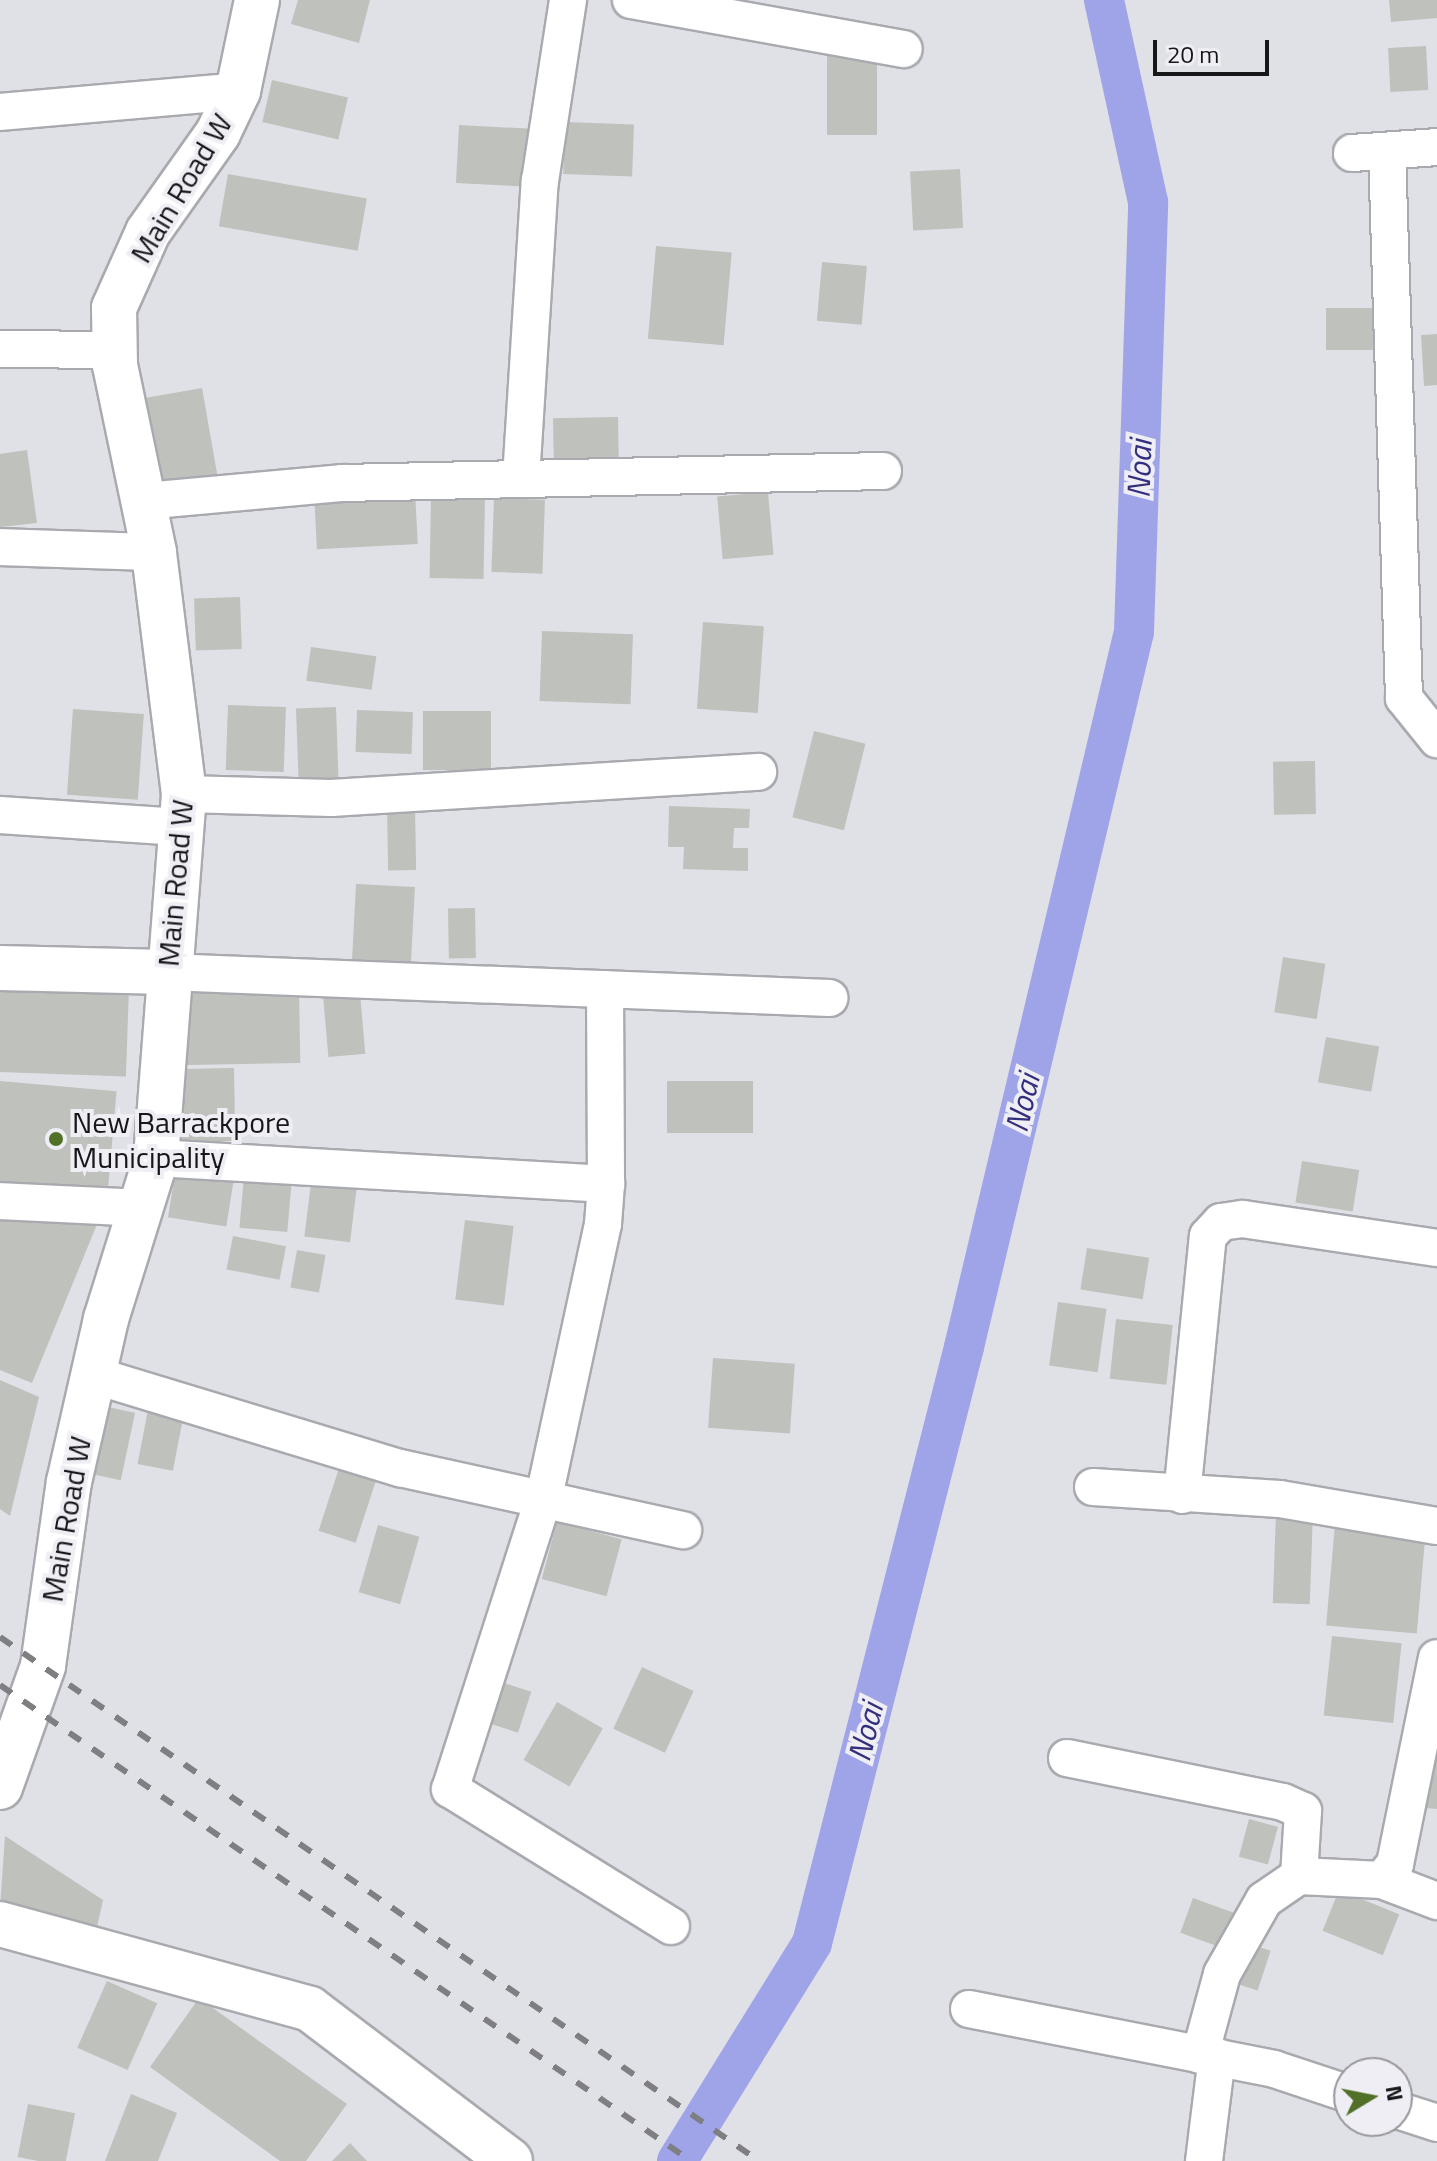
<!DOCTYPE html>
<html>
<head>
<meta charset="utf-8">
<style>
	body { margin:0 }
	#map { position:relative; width:1437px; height:2161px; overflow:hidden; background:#e0e1e7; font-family:"Titillium Web",sans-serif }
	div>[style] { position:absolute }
	.canal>* { height:40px; margin:-20px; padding:0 20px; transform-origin:20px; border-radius:20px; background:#9fa4e8 }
	.building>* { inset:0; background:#bec1bc; transform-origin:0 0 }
	.roads { filter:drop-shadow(2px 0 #a9aaaf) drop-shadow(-2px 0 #a9aaaf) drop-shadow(0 2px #a9aaaf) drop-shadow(0 -2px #a9aaaf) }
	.street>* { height:36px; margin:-18px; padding:0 18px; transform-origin:18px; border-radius:18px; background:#fff }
	.secondary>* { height:44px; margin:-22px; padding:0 22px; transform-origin:22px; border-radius:22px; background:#fff }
	.rail>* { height:6px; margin-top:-3px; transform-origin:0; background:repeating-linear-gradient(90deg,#7f7f83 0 14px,transparent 0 28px) }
	.dots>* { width:22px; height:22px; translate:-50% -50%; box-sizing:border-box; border:4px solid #eeeef4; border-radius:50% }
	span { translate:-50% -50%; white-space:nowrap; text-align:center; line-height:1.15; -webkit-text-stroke:8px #eeeef4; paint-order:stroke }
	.street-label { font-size:30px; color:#171719 }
	.poi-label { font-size:30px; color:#171719 }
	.left { translate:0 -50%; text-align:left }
	.water-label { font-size:32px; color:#332f7d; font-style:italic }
	.north { position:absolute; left:1333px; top:2057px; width:80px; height:80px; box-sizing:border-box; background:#eeeef4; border:2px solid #98989c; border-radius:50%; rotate:80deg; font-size:22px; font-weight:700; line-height:32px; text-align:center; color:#171719 }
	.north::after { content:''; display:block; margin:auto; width:28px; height:36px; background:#507127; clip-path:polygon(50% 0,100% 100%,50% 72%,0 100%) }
	.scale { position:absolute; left:1153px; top:40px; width:116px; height:36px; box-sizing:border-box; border:4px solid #171719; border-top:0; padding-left:10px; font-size:24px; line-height:28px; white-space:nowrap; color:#171719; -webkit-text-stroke:6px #eeeef4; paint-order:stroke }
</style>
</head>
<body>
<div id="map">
	<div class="canal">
		<i style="left:677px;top:2161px;width:256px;rotate:-58.2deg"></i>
		<i style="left:812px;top:1943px;width:615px;rotate:-75.69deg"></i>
		<i style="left:964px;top:1347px;width:735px;rotate:-76.63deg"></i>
		<i style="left:1134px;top:632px;width:430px;rotate:-88.1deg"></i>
		<i style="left:1148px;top:202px;width:207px;rotate:-102.3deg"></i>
	</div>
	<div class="building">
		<i style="clip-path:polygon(298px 0,370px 0,359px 43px,291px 24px)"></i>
		<i style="clip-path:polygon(1389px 0,1437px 0,1437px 18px,1391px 22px)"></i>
		<i style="left:1426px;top:46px;width:44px;height:38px;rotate:87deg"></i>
		<i style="left:877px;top:54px;width:81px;height:50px;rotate:90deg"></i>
		<i style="left:272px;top:80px;width:78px;height:43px;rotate:13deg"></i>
		<i style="left:565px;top:122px;width:69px;height:52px;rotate:2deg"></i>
		<i style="left:459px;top:125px;width:73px;height:58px;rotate:3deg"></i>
		<i style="left:960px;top:169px;width:59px;height:50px;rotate:87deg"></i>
		<i style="left:228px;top:174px;width:141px;height:53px;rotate:10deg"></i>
		<i style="left:656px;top:246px;width:76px;height:93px;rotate:5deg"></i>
		<i style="left:822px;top:262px;width:45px;height:59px;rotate:5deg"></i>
		<i style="left:1326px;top:308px;width:63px;height:42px"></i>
		<i style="clip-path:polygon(1437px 334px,1437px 385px,1424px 386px,1421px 335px)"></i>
		<i style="left:202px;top:388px;width:89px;height:58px;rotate:80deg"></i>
		<i style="left:618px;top:417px;width:43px;height:65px;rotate:89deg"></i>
		<i style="clip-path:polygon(27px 450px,37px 523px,0 527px,0 454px)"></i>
		<i style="left:415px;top:491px;width:53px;height:101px;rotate:87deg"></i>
		<i style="left:768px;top:492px;width:63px;height:51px;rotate:85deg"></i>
		<i style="left:431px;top:495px;width:54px;height:83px;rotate:1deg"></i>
		<i style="left:494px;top:498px;width:51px;height:74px;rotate:2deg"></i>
		<i style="left:240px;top:597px;width:52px;height:46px;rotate:88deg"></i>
		<i style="left:703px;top:622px;width:61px;height:87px;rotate:4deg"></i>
		<i style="left:542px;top:631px;width:91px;height:70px;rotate:2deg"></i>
		<i style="left:311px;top:647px;width:66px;height:34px;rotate:8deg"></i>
		<i style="left:228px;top:705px;width:58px;height:65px;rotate:2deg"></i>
		<i style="left:336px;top:707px;width:75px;height:40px;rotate:88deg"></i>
		<i style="left:73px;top:709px;width:71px;height:86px;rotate:4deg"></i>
		<i style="left:357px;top:710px;width:56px;height:42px;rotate:2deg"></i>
		<i style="left:423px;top:711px;width:68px;height:59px"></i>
		<i style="left:814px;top:731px;width:53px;height:89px;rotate:14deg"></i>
		<i style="left:1315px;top:761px;width:53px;height:42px;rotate:89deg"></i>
		<i style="left:415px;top:805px;width:65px;height:28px;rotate:89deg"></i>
		<i style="clip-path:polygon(669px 806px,750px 809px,749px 828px,734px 828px,733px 848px,748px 848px,748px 871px,683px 869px,684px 847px,668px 847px)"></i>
		<i style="left:356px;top:884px;width:59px;height:75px;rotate:3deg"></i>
		<i style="left:475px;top:908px;width:50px;height:27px;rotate:89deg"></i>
		<i style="left:1283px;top:957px;width:43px;height:56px;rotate:9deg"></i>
		<i style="left:359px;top:982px;width:72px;height:37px;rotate:85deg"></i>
		<i style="left:0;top:985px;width:129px;height:87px;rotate:2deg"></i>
		<i style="left:299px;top:989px;width:74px;height:125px;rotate:89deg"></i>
		<i style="left:1326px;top:1037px;width:54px;height:46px;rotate:10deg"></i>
		<i style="left:234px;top:1068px;width:73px;height:53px;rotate:89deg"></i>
		<i style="left:0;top:1081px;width:117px;height:105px;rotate:5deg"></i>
		<i style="left:667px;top:1081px;width:86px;height:52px"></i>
		<i style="left:1302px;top:1161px;width:58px;height:42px;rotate:9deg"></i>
		<i style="left:176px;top:1167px;width:59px;height:51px;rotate:9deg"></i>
		<i style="left:244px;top:1176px;width:48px;height:52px;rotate:5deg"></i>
		<i style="left:311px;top:1183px;width:46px;height:54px;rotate:7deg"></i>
		<i style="clip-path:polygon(0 1210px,100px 1217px,32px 1383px,0 1370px)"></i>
		<i style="left:465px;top:1220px;width:49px;height:80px;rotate:7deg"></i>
		<i style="left:233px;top:1236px;width:54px;height:34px;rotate:11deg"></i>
		<i style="left:1087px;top:1248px;width:63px;height:42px;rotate:9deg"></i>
		<i style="left:297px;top:1250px;width:29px;height:38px;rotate:10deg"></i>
		<i style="left:1058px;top:1302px;width:49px;height:64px;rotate:8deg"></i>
		<i style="left:1116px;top:1319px;width:57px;height:60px;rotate:6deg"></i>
		<i style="left:713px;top:1358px;width:82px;height:70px;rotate:4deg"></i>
		<i style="clip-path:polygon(0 1380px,39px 1397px,10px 1516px,0 1509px)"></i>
		<i style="left:94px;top:1404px;width:42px;height:69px;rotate:12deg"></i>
		<i style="left:148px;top:1410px;width:36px;height:55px;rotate:11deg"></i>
		<i style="left:339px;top:1468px;width:39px;height:66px;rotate:18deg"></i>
		<i style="left:1276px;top:1511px;width:37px;height:92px;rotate:2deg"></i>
		<i style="left:557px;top:1522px;width:67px;height:59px;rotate:15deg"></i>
		<i style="left:1335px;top:1524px;width:91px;height:102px;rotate:5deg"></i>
		<i style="left:378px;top:1525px;width:43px;height:70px;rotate:16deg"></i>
		<i style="left:1332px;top:1636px;width:70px;height:80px;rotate:6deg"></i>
		<i style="left:642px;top:1667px;width:57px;height:68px;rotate:25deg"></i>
		<i style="left:498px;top:1681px;width:35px;height:43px;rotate:18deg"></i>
		<i style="left:557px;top:1702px;width:53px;height:67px;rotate:30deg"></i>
		<i style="clip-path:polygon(1431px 1731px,1437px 1731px,1437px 1809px,1426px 1808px)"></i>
		<i style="left:1249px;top:1819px;width:30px;height:39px;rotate:15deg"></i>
		<i style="clip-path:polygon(5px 1836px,103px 1900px,97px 1927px,0 1908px)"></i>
		<i style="left:1339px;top:1890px;width:65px;height:44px;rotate:22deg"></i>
		<i style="left:1193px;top:1898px;width:50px;height:37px;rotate:20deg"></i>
		<i style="left:1244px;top:1942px;width:28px;height:42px;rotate:18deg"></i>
		<i style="left:107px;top:1981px;width:55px;height:73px;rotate:24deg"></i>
		<i style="clip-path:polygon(199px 1998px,347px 2104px,306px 2161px,280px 2161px,150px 2067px)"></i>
		<i style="clip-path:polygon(131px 2094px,177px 2113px,158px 2161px,105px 2161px)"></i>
		<i style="left:28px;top:2104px;width:48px;height:54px;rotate:11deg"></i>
		<i style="clip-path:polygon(350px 2143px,367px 2161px,332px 2161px)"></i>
	</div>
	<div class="roads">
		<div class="street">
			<i style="left:631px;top:0;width:277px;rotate:10.2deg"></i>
			<i style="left:0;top:112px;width:239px;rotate:-5deg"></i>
			<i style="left:1387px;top:151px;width:547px;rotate:88.22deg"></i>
			<i style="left:1404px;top:698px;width:53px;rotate:51.2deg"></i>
			<i style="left:1352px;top:153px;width:85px;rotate:-4deg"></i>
			<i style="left:0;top:349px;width:114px;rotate:0.5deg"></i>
			<i style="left:521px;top:479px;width:299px;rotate:-86.4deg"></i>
			<i style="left:540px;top:181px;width:183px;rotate:-81.2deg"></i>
			<i style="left:144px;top:501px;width:199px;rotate:-5.2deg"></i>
			<i style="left:342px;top:483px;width:541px;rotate:-1.27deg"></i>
			<i style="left:0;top:547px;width:154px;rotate:1.9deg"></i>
			<i style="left:184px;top:794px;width:147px;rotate:1.6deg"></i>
			<i style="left:331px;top:798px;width:428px;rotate:-3.5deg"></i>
			<i style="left:0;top:815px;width:181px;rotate:3.8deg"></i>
			<i style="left:167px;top:972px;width:663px;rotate:2.25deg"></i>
			<i style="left:605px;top:989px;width:195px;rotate:89.7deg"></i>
			<i style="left:156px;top:1158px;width:451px;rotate:3.3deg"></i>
			<i style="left:606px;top:1184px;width:40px;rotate:94.3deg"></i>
			<i style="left:603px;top:1224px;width:279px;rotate:102.2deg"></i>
			<i style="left:544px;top:1497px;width:307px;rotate:107.8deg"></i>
			<i style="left:450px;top:1789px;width:260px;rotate:31.8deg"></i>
			<i style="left:0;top:1201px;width:141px;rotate:2.8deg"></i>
			<i style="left:93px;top:1375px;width:321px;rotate:16.9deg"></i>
			<i style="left:400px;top:1468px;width:290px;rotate:12.4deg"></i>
			<i style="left:1093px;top:1487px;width:187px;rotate:3.7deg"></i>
			<i style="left:1280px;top:1499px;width:159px;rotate:9.8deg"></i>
			<i style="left:1182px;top:1495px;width:260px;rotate:-84.3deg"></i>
			<i style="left:1208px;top:1236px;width:19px;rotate:-47deg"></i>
			<i style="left:1221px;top:1222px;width:22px;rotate:-8deg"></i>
			<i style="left:1243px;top:1219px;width:196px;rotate:8.5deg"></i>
			<i style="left:1067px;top:1758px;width:220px;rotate:11.5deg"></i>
			<i style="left:1283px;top:1802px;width:22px;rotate:24deg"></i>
			<i style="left:1303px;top:1811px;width:65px;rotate:93.5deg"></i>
			<i style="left:1382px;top:1880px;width:59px;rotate:20.9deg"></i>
			<i style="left:969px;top:2009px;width:311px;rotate:11.1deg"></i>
			<i style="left:1274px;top:2069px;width:79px;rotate:18.4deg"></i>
			<i style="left:1200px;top:2055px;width:84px;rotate:-74.8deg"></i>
			<i style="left:1222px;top:1974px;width:85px;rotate:-60.4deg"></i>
			<i style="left:1264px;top:1900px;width:42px;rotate:-34.4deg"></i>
			<i style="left:1299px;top:1876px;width:83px;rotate:2.8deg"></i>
			<i style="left:1382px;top:1880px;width:21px;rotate:-51deg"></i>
			<i style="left:1395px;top:1864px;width:210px;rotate:-78.5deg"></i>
			<i style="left:1397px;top:2110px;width:42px;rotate:18deg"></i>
			<i style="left:1204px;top:2161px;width:105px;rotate:-82.9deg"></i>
		</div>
		<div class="secondary">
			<i style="left:0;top:968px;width:167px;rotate:1.4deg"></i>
			<i style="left:0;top:1787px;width:128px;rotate:-70.4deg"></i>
			<i style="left:43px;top:1666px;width:186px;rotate:-82deg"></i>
			<i style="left:69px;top:1482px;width:167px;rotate:-77.2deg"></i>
			<i style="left:106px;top:1319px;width:169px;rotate:-72.7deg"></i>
			<i style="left:156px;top:1158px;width:365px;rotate:-85.6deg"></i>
			<i style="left:184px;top:794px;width:244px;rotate:-97.1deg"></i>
			<i style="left:154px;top:552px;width:191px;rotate:-101.8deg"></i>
			<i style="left:115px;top:365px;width:57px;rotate:-91deg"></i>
			<i style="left:114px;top:308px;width:83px;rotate:-65.9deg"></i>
			<i style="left:148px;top:232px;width:121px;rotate:-54.7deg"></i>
			<i style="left:218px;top:133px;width:47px;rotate:-64.5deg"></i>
			<i style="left:238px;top:91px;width:93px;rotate:-78.2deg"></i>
			<i style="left:0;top:1924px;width:321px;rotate:15.3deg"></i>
			<i style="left:310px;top:2009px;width:251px;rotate:37.2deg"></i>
		</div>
	</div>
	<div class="rail">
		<i style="left:0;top:1637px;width:922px;rotate:34.62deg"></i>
		<i style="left:0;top:1685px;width:839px;rotate:34.56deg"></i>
	</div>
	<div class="dots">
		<i style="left:56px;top:1139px;background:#507127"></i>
	</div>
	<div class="street-label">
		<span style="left:181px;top:188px;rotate:-59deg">Main Road W</span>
		<span style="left:175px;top:883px;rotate:-85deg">Main Road W</span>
		<span style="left:66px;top:1519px;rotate:-80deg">Main Road W</span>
	</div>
	<div class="poi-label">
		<span class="left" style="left:72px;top:1139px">New Barrackpore<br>Municipality</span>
	</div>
	<div class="water-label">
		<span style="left:1139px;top:469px;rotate:-88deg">Noai</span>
		<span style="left:1022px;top:1103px;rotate:-77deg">Noai</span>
		<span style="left:865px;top:1732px;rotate:-76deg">Noai</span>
	</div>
	<div class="north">N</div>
	<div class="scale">20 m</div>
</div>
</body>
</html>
